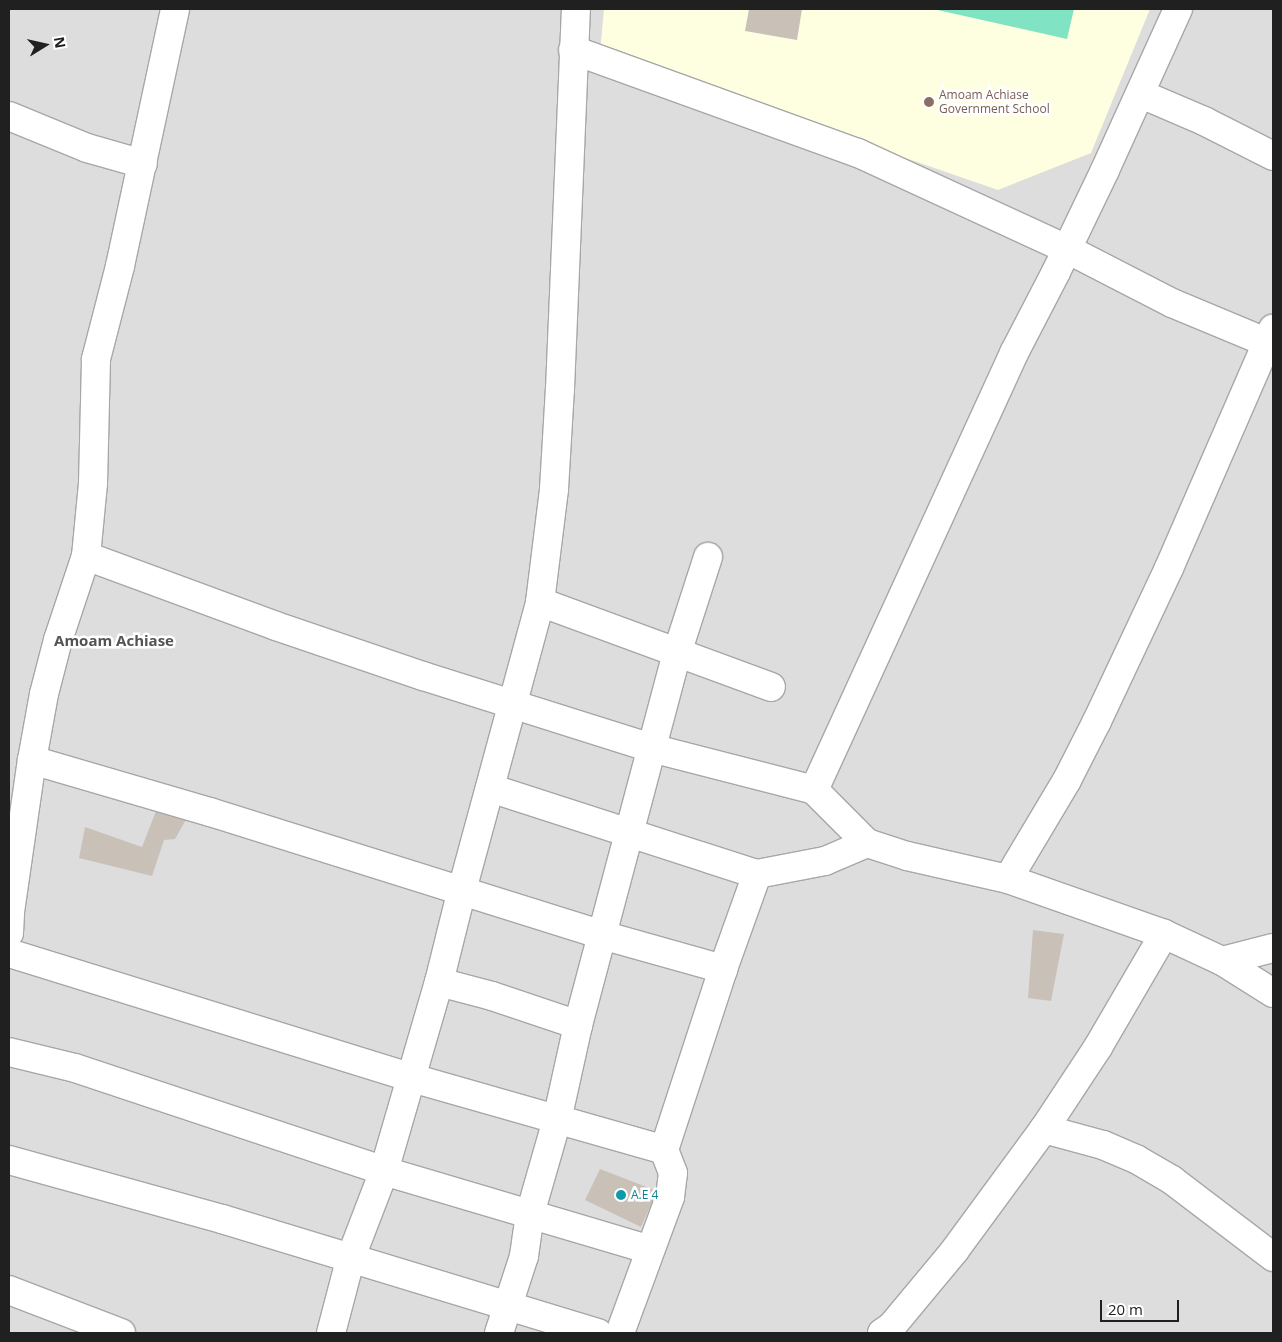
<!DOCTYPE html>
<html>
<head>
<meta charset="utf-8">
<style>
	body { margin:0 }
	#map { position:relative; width:1282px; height:1342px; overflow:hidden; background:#f1eee6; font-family:"Open Sans",sans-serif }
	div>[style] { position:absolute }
	.residential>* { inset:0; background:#dedddd; transform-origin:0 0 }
	.education>* { inset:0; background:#fdffe0 }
	.pitch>* { inset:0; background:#80e3c4 }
	.building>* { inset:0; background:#c9c1b8 }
	.roads { filter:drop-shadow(1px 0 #a7a7a7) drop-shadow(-1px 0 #a7a7a7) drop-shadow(0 1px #a7a7a7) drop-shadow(0 -1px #a7a7a7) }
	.minor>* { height:28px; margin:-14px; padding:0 14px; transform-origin:14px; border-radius:14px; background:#fff }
	.dots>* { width:14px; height:14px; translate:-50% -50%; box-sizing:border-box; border:2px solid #fff; border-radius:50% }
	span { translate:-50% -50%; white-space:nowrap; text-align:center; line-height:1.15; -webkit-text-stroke:5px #fff; paint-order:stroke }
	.education-label { font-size:12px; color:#785e54 }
	.left { translate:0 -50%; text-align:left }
	.culture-label { font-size:12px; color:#0d838f }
	.quarter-label { font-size:15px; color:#535353; font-weight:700 }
	.frame { position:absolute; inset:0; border:10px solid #202020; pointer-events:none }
	.north { position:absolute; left:20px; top:20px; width:50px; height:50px; -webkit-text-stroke:4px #fff; paint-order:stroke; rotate:80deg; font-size:14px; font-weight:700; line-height:20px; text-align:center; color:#202020 }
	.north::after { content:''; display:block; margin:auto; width:18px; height:22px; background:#202020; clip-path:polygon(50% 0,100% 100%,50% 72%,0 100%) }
	.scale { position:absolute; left:1100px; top:1300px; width:79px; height:22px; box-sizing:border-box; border:2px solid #202020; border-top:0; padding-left:6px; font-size:15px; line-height:18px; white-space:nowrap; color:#202020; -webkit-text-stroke:4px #fff; paint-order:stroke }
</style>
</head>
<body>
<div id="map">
	<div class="residential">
		<i style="left:9px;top:9px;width:1264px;height:1324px"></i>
	</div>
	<div class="education">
		<i style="clip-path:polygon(604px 9px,1150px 9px,1091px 153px,998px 190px,600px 52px)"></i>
	</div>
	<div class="pitch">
		<i style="clip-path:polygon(933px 9px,1074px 9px,1067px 39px)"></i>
	</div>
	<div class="building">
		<i style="clip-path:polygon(749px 9px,802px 9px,797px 40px,745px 31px)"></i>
		<i style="clip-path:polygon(156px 811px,187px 818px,175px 839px,164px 840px,152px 876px,79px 858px,85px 827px,142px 847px)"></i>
		<i style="clip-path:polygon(1033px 930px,1064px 934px,1051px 1001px,1028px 998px)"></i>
		<i style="clip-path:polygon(600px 1169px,657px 1191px,641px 1227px,585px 1200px)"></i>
	</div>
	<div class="roads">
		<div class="minor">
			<i style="left:573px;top:50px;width:303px;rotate:19.9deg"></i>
			<i style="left:858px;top:153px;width:230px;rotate:24.7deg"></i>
			<i style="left:1067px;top:249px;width:118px;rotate:27.2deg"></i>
			<i style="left:1172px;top:303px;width:109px;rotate:22.6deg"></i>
			<i style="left:1141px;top:94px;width:69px;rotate:23.2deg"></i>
			<i style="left:1204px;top:121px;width:77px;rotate:26.9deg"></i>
			<i style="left:9px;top:116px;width:84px;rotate:22.3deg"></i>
			<i style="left:87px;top:148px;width:58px;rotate:15.9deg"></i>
			<i style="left:86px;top:556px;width:202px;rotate:20.2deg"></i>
			<i style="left:276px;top:626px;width:155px;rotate:18.8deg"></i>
			<i style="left:423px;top:676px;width:239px;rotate:17.5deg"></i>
			<i style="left:651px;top:748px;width:168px;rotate:14.4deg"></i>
			<i style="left:814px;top:790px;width:75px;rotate:45deg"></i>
			<i style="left:867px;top:843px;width:42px;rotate:18deg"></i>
			<i style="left:907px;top:856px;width:104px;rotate:12.8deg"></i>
			<i style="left:1008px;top:879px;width:165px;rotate:19.4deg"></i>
			<i style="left:1164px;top:934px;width:64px;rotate:25deg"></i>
			<i style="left:1222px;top:961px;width:60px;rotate:32.1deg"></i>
			<i style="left:540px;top:602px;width:246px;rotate:20.2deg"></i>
			<i style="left:32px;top:760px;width:185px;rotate:16.3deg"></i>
			<i style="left:210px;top:812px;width:411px;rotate:17.4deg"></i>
			<i style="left:602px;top:935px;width:126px;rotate:15.7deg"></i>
			<i style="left:490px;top:788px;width:281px;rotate:17.9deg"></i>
			<i style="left:814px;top:790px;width:481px;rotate:-65.4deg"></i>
			<i style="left:1014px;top:353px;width:91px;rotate:-62.6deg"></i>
			<i style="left:1056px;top:272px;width:113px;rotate:-64.3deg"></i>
			<i style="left:1105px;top:170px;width:177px;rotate:-65.6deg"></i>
			<i style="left:1008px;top:879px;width:115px;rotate:-59.2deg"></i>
			<i style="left:1067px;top:780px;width:66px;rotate:-63deg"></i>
			<i style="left:1097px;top:721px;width:169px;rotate:-64.8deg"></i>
			<i style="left:1169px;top:568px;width:261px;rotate:-66.5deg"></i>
			<i style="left:9px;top:933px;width:21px;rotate:-87deg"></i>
			<i style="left:10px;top:912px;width:154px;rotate:-81.8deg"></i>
			<i style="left:32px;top:760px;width:67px;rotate:-79.7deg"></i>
			<i style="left:44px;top:694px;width:56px;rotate:-75.5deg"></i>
			<i style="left:58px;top:640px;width:89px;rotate:-71.6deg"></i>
			<i style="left:86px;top:556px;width:73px;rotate:-84.5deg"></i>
			<i style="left:93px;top:483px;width:124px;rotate:-88.6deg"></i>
			<i style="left:96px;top:359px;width:96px;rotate:-75.5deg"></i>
			<i style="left:120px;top:266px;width:263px;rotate:-77.9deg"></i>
			<i style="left:9px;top:953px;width:422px;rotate:17.2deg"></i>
			<i style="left:412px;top:1078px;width:262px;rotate:15.9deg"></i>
			<i style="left:1222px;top:961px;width:53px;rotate:-14.3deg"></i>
			<i style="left:439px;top:982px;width:55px;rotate:14.8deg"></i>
			<i style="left:492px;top:996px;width:91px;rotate:18.6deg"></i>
			<i style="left:9px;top:1052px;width:68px;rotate:13.6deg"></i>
			<i style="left:75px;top:1068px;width:326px;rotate:18.4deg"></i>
			<i style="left:384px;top:1171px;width:277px;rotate:16.5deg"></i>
			<i style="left:1044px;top:1129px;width:61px;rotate:15.2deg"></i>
			<i style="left:1103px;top:1145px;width:36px;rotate:23deg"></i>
			<i style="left:1136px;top:1159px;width:42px;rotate:30.3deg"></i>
			<i style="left:1172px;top:1180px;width:127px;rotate:37.3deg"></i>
			<i style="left:9px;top:1160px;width:221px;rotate:15.5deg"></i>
			<i style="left:222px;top:1219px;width:393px;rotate:16.9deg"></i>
			<i style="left:9px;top:1290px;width:120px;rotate:21deg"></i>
			<i style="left:331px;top:1333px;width:79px;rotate:-75.3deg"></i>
			<i style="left:351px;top:1257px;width:92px;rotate:-69deg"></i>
			<i style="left:384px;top:1171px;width:197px;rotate:-73.8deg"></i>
			<i style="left:439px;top:982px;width:95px;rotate:-76deg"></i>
			<i style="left:462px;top:890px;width:298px;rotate:-74.8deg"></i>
			<i style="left:540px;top:602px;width:114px;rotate:-82.9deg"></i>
			<i style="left:554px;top:489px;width:100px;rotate:-86.6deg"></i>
			<i style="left:560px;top:389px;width:380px;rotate:-87.6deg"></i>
			<i style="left:499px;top:1333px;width:81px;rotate:-72deg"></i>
			<i style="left:524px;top:1256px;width:42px;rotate:-81.9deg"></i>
			<i style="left:530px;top:1214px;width:98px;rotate:-74deg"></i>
			<i style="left:557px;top:1120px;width:97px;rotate:-77.5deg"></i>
			<i style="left:578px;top:1025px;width:385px;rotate:-75.1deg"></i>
			<i style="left:677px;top:653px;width:101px;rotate:-72.1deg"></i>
			<i style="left:620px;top:1333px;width:145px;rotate:-69.8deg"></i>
			<i style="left:670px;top:1197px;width:24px;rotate:-83deg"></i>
			<i style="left:673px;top:1173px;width:25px;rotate:-111deg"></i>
			<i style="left:664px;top:1150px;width:190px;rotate:-71.9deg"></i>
			<i style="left:723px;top:969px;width:101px;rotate:-70.3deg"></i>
			<i style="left:757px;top:874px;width:69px;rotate:-10.8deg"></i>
			<i style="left:825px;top:861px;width:46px;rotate:-23.2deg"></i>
			<i style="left:882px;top:1333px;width:12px;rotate:-35deg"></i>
			<i style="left:892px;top:1326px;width:99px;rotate:-50.3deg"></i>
			<i style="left:955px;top:1250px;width:150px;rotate:-53.7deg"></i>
			<i style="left:1044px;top:1129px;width:98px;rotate:-56.6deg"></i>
			<i style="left:1098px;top:1047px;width:131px;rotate:-59.7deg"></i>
		</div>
	</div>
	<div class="dots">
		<i style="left:929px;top:102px;background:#8d6e63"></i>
		<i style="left:621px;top:1195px;background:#0f9aa8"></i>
	</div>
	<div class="education-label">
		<span class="left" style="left:939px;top:102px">Amoam Achiase<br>Government School</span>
	</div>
	<div class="culture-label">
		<span class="left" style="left:631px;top:1195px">A.E 4</span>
	</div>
	<div class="quarter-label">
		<span style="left:114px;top:641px">Amoam Achiase</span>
	</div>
	<div class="frame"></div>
	<div class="north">N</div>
	<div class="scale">20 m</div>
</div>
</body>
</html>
